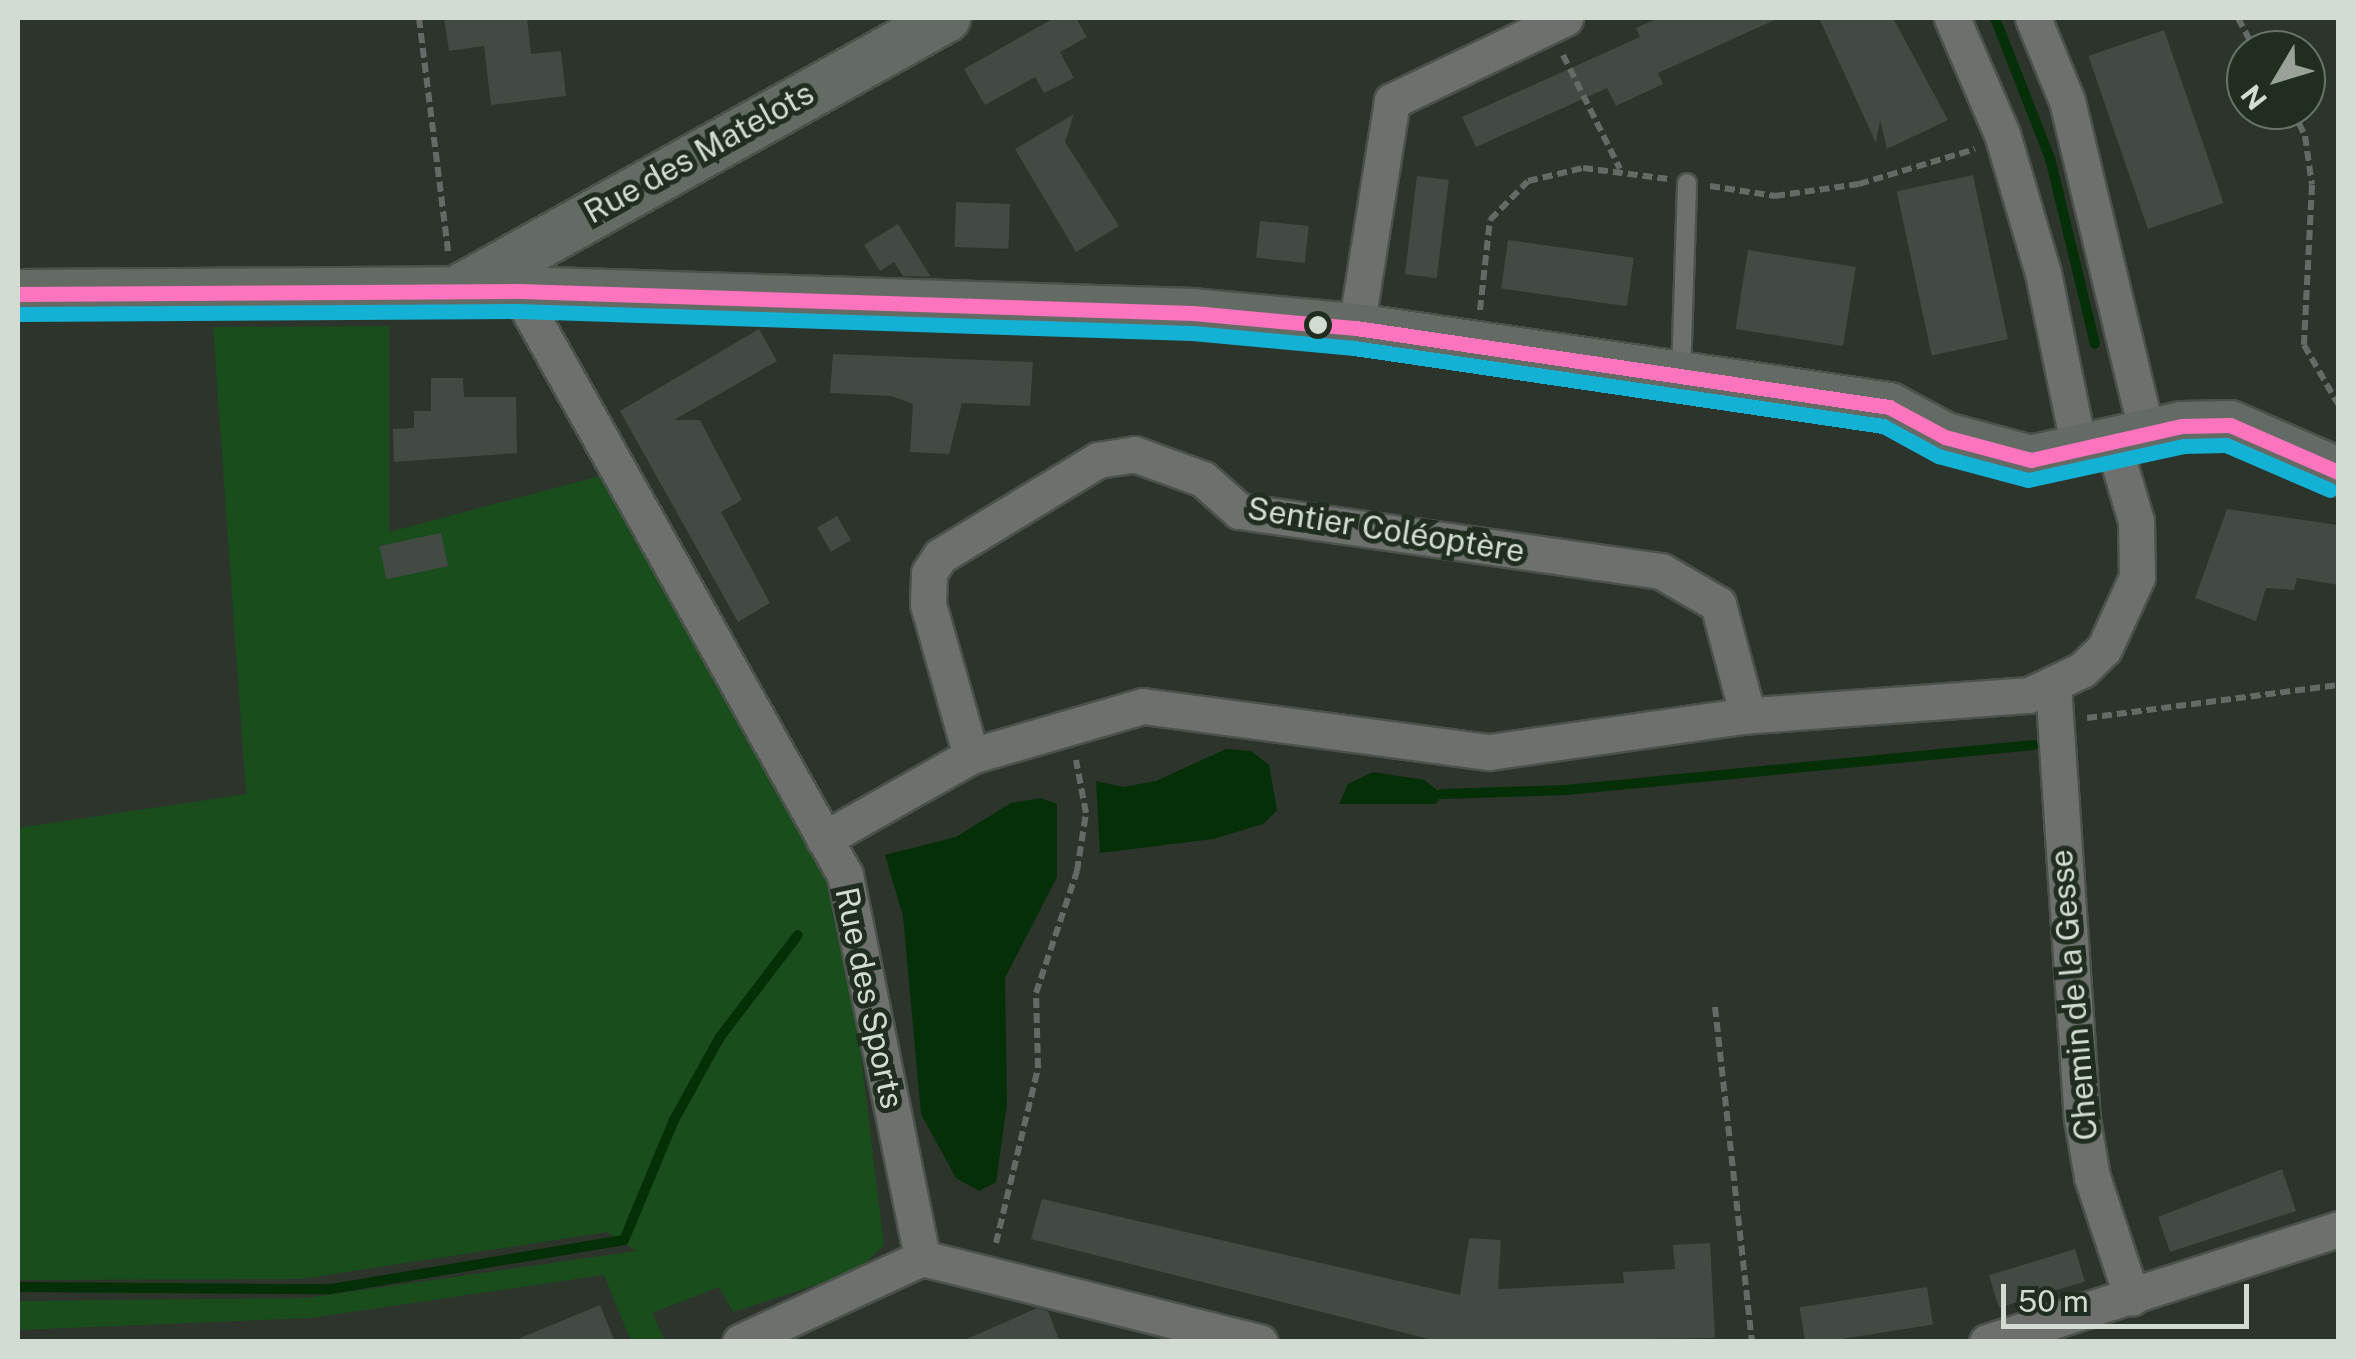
<!DOCTYPE html>
<html>
<head>
<meta charset="utf-8">
<style>
	body { margin:0 }
	#map { position:relative; width:2356px; height:1359px; overflow:hidden; background:#2c342c; font-family:"Public Sans",sans-serif }
	div>[style] { position:absolute }
	.green>* { inset:0; background:#1a4d1c }
	.water>* { inset:0; background:#042f07 }
	.stream>* { height:10px; margin:-5px; padding:0 5px; transform-origin:5px; border-radius:5px; background:#042f07 }
	.building>* { inset:0; background:#434943; transform-origin:0 0 }
	.path>* { height:6px; margin-top:-3px; transform-origin:0; background:repeating-linear-gradient(90deg,#666a66 0 10px,transparent 0 15px) }
	.roads { filter:drop-shadow(2px 0 #4b514b) drop-shadow(-2px 0 #4b514b) drop-shadow(0 2px #4b514b) drop-shadow(0 -2px #4b514b) }
	.lane>* { height:18px; margin:-9px; padding:0 9px; transform-origin:9px; border-radius:9px; background:#6d706d }
	.street>* { height:35px; margin:-17.5px; padding:0 17.5px; transform-origin:17.5px; border-radius:17.5px; background:#6d706d }
	.secondary>* { height:48px; margin:-24px; padding:0 24px; transform-origin:24px; border-radius:24px; background:#646a64 }
	.bus-1>* { height:15px; margin:-7.5px; padding:0 7.5px; transform-origin:7.5px; border-radius:7.5px; background:#fc73be }
	.bus-2>* { height:15px; margin:-7.5px; padding:0 7.5px; transform-origin:7.5px; border-radius:7.5px; background:#13b2d5 }
	.dots>* { width:28px; height:28px; translate:-50% -50%; box-sizing:border-box; border:5px solid #1f2e1f; border-radius:50% }
	span { translate:-50% -50%; white-space:nowrap; text-align:center; line-height:1.15; -webkit-text-stroke:10px #1f2e1f; paint-order:stroke }
	.street-label { font-size:32px; color:#d3dcd2 }
	.frame { position:absolute; inset:0; border:20px solid #d3dcd2; pointer-events:none }
	.north { position:absolute; left:2226px; top:30px; width:100px; height:100px; box-sizing:border-box; background:#1f2e1f; border:2px solid #677467; border-radius:50%; rotate:232deg; font-size:28px; font-weight:700; line-height:40px; text-align:center; color:#d3dcd2 }
	.north::after { content:''; display:block; margin:auto; width:35px; height:45px; background:#99a198; clip-path:polygon(50% 0,100% 100%,50% 72%,0 100%) }
	.scale { position:absolute; left:2001px; top:1284px; width:248px; height:45px; box-sizing:border-box; border:5px solid #d3dcd2; border-top:0; padding-left:12px; font-size:30px; line-height:35px; white-space:nowrap; color:#d3dcd2; -webkit-text-stroke:8px #1f2e1f; paint-order:stroke }
</style>
</head>
<body>
<div id="map">
	<div class="green">
		<i style="clip-path:polygon(389px 326px,389px 532px,600px 476px,729px 691px,828px 876px,845px 925px,884px 1245px,856px 1272px,733px 1312px,719px 1287px,652px 1313px,665px 1341px,631px 1341px,604px 1275px,310px 1318px,18px 1330px,18px 1301px,306px 1298px,637px 1251px,607px 1232px,301px 1279px,18px 1280px,18px 828px,246px 794px,213px 327px)"></i>
	</div>
	<div class="water">
		<i style="clip-path:polygon(1226px 749px,1251px 751px,1269px 765px,1277px 810px,1263px 824px,1213px 839px,1100px 853px,1096px 781px,1123px 787px,1156px 781px)"></i>
		<i style="clip-path:polygon(1373px 772px,1424px 780px,1442px 794px,1436px 804px,1339px 804px,1348px 784px)"></i>
		<i style="clip-path:polygon(1041px 798px,1057px 804px,1057px 877px,1005px 978px,1007px 1104px,996px 1182px,979px 1191px,956px 1178px,921px 1114px,903px 916px,885px 855px,956px 837px,1011px 803px)"></i>
	</div>
	<div class="stream">
		<i style="left:1995px;top:18px;width:150px;rotate:68.6deg"></i>
		<i style="left:2050px;top:158px;width:191px;rotate:76.4deg"></i>
		<i style="left:1442px;top:794px;width:124px;rotate:-1.8deg"></i>
		<i style="left:1566px;top:790px;width:470px;rotate:-5.5deg"></i>
		<i style="left:18px;top:1287px;width:313px;rotate:0.4deg"></i>
		<i style="left:331px;top:1289px;width:297px;rotate:-9.5deg"></i>
		<i style="left:624px;top:1240px;width:130px;rotate:-67.4deg"></i>
		<i style="left:674px;top:1120px;width:95px;rotate:-61deg"></i>
		<i style="left:720px;top:1037px;width:128px;rotate:-52.6deg"></i>
	</div>
	<div class="building">
		<i style="clip-path:polygon(444px 18px,527px 18px,531px 54px,561px 51px,566px 96px,491px 105px,484px 46px,449px 51px)"></i>
		<i style="clip-path:polygon(1054px 18px,1076px 18px,1087px 37px,1060px 52px,1074px 78px,1044px 93px,1035px 77px,985px 105px,964px 69px)"></i>
		<i style="clip-path:polygon(1659px 18px,1779px 18px,1658px 73px,1663px 84px,1616px 106px,1607px 88px,1476px 147px,1462px 117px,1640px 37px,1636px 28px)"></i>
		<i style="clip-path:polygon(1819px 18px,1893px 18px,1948px 120px,1887px 149px,1880px 120px,1876px 143px)"></i>
		<i style="left:2164px;top:30px;width:183px;height:80px;rotate:71deg"></i>
		<i style="clip-path:polygon(1074px 114px,1065px 142px,1119px 226px,1076px 252px,1015px 149px)"></i>
		<i style="left:1973px;top:175px;width:168px;height:78px;rotate:78deg"></i>
		<i style="left:1417px;top:176px;width:32px;height:99px;rotate:7deg"></i>
		<i style="left:956px;top:202px;width:54px;height:45px;rotate:2deg"></i>
		<i style="left:1260px;top:221px;width:49px;height:37px;rotate:6deg"></i>
		<i style="clip-path:polygon(898px 224px,931px 277px,903px 276px,894px 262px,880px 271px,864px 245px)"></i>
		<i style="left:1508px;top:240px;width:127px;height:49px;rotate:8deg"></i>
		<i style="left:1748px;top:250px;width:109px;height:80px;rotate:9deg"></i>
		<i style="clip-path:polygon(759px 329px,777px 361px,674px 420px,700px 420px,742px 500px,721px 512px,770px 603px,738px 622px,620px 411px)"></i>
		<i style="clip-path:polygon(833px 354px,1033px 362px,1030px 406px,962px 403px,949px 454px,910px 452px,913px 404px,891px 396px,830px 393px)"></i>
		<i style="clip-path:polygon(431px 378px,463px 378px,464px 397px,516px 397px,517px 453px,394px 462px,393px 429px,414px 428px,414px 411px,431px 411px)"></i>
		<i style="clip-path:polygon(2227px 509px,2338px 525px,2338px 585px,2297px 578px,2294px 590px,2266px 588px,2256px 621px,2195px 598px)"></i>
		<i style="left:837px;top:516px;width:28px;height:23px;rotate:60deg"></i>
		<i style="left:441px;top:533px;width:34px;height:63px;rotate:78deg"></i>
		<i style="clip-path:polygon(2282px 1169px,2296px 1211px,2170px 1252px,2158px 1217px)"></i>
		<i style="clip-path:polygon(1042px 1199px,1460px 1295px,1469px 1238px,1501px 1240px,1498px 1289px,1624px 1283px,1623px 1272px,1675px 1269px,1673px 1245px,1710px 1243px,1715px 1338px,1441px 1342px,1031px 1239px)"></i>
		<i style="left:2075px;top:1249px;width:34px;height:90px;rotate:73deg"></i>
		<i style="left:1927px;top:1287px;width:38px;height:129px;rotate:81deg"></i>
		<i style="clip-path:polygon(600px 1305px,615px 1342px,513px 1342px,513px 1341px)"></i>
		<i style="clip-path:polygon(1037px 1308px,1048px 1311px,1060px 1342px,960px 1342px)"></i>
	</div>
	<div class="path">
		<i style="left:419px;top:18px;width:235px;rotate:82.9deg"></i>
		<i style="left:2238px;top:18px;width:36px;rotate:62deg"></i>
		<i style="left:1563px;top:55px;width:127px;rotate:63.4deg"></i>
		<i style="left:2292px;top:110px;width:29px;rotate:63deg"></i>
		<i style="left:2305px;top:136px;width:49px;rotate:81.9deg"></i>
		<i style="left:2312px;top:185px;width:160px;rotate:92.9deg"></i>
		<i style="left:2304px;top:345px;width:68px;rotate:60deg"></i>
		<i style="left:1710px;top:186px;width:66px;rotate:8.7deg"></i>
		<i style="left:1775px;top:196px;width:85px;rotate:-8.1deg"></i>
		<i style="left:1859px;top:184px;width:121px;rotate:-16.8deg"></i>
		<i style="left:1480px;top:310px;width:91px;rotate:-83.7deg"></i>
		<i style="left:1490px;top:220px;width:54px;rotate:-45.7deg"></i>
		<i style="left:1528px;top:181px;width:57px;rotate:-13.3deg"></i>
		<i style="left:1583px;top:168px;width:86px;rotate:7.4deg"></i>
		<i style="left:2087px;top:718px;width:253px;rotate:-7.5deg"></i>
		<i style="left:1715px;top:1007px;width:337px;rotate:83.7deg"></i>
		<i style="left:996px;top:1243px;width:180px;rotate:-76.5deg"></i>
		<i style="left:1038px;top:1068px;width:75px;rotate:-91.5deg"></i>
		<i style="left:1036px;top:993px;width:129px;rotate:-71.4deg"></i>
		<i style="left:1077px;top:871px;width:59px;rotate:-81.2deg"></i>
		<i style="left:1086px;top:813px;width:54px;rotate:-100.7deg"></i>
	</div>
	<div class="roads">
		<div class="lane">
			<i style="left:1681px;top:376px;width:193px;rotate:-88.2deg"></i>
		</div>
		<div class="street">
			<i style="left:1952px;top:18px;width:126px;rotate:66.7deg"></i>
			<i style="left:2002px;top:134px;width:145px;rotate:73.6deg"></i>
			<i style="left:2043px;top:273px;width:180px;rotate:78.4deg"></i>
			<i style="left:2033px;top:18px;width:90px;rotate:67.7deg"></i>
			<i style="left:2067px;top:101px;width:342px;rotate:76.5deg"></i>
			<i style="left:518px;top:291px;width:669px;rotate:60.75deg"></i>
			<i style="left:845px;top:875px;width:391px;rotate:78.6deg"></i>
			<i style="left:922px;top:1258px;width:348px;rotate:14deg"></i>
			<i style="left:1356px;top:328px;width:230px;rotate:-81deg"></i>
			<i style="left:1392px;top:101px;width:192px;rotate:-25.6deg"></i>
			<i style="left:2053px;top:685px;width:435px;rotate:86.2deg"></i>
			<i style="left:2082px;top:1119px;width:59px;rotate:80.2deg"></i>
			<i style="left:2092px;top:1177px;width:127px;rotate:71.7deg"></i>
			<i style="left:971px;top:756px;width:158px;rotate:-105.8deg"></i>
			<i style="left:928px;top:604px;width:31px;rotate:-88deg"></i>
			<i style="left:929px;top:573px;width:20px;rotate:-57deg"></i>
			<i style="left:940px;top:556px;width:185px;rotate:-31.3deg"></i>
			<i style="left:1098px;top:460px;width:36px;rotate:-9deg"></i>
			<i style="left:1134px;top:454px;width:73px;rotate:19.9deg"></i>
			<i style="left:1203px;top:479px;width:48px;rotate:41.6deg"></i>
			<i style="left:1239px;top:511px;width:426px;rotate:8.1deg"></i>
			<i style="left:1661px;top:571px;width:66px;rotate:30.1deg"></i>
			<i style="left:1718px;top:604px;width:101px;rotate:75.1deg"></i>
			<i style="left:1744px;top:702px;width:14px;rotate:102deg"></i>
			<i style="left:824px;top:839px;width:169px;rotate:-29.5deg"></i>
			<i style="left:971px;top:756px;width:179px;rotate:-16.2deg"></i>
			<i style="left:1143px;top:706px;width:349px;rotate:7.6deg"></i>
			<i style="left:1489px;top:752px;width:255px;rotate:-8.1deg"></i>
			<i style="left:1741px;top:716px;width:289px;rotate:-4.2deg"></i>
			<i style="left:2029px;top:695px;width:59px;rotate:-25.3deg"></i>
			<i style="left:2082px;top:670px;width:30px;rotate:-44deg"></i>
			<i style="left:2104px;top:649px;width:79px;rotate:-65.4deg"></i>
			<i style="left:2137px;top:577px;width:56px;rotate:-91deg"></i>
			<i style="left:2136px;top:521px;width:84px;rotate:-106.5deg"></i>
			<i style="left:740px;top:1342px;width:200px;rotate:-24.8deg"></i>
			<i style="left:1987px;top:1342px;width:369px;rotate:-17.8deg"></i>
		</div>
		<div class="secondary">
			<i style="left:456px;top:291px;width:561px;rotate:-29.12deg"></i>
			<i style="left:18px;top:294px;width:500px;rotate:-0.34deg"></i>
			<i style="left:518px;top:291px;width:675px;rotate:1.87deg"></i>
			<i style="left:1193px;top:313px;width:164px;rotate:5.3deg"></i>
			<i style="left:1356px;top:328px;width:539px;rotate:8.43deg"></i>
			<i style="left:1889px;top:407px;width:64px;rotate:28.2deg"></i>
			<i style="left:1945px;top:437px;width:89px;rotate:15deg"></i>
			<i style="left:2031px;top:460px;width:155px;rotate:-12.7deg"></i>
			<i style="left:2182px;top:426px;width:48px;rotate:-1.2deg"></i>
			<i style="left:2230px;top:425px;width:118px;rotate:23.5deg"></i>
		</div>
	</div>
	<div class="bus-1">
		<i style="left:18px;top:294px;width:500px;rotate:-0.34deg"></i>
		<i style="left:518px;top:291px;width:675px;rotate:1.87deg"></i>
		<i style="left:1193px;top:313px;width:164px;rotate:5.3deg"></i>
		<i style="left:1356px;top:328px;width:539px;rotate:8.43deg"></i>
		<i style="left:1889px;top:407px;width:64px;rotate:28.2deg"></i>
		<i style="left:1945px;top:437px;width:89px;rotate:15deg"></i>
		<i style="left:2031px;top:460px;width:155px;rotate:-12.7deg"></i>
		<i style="left:2182px;top:426px;width:48px;rotate:-1.2deg"></i>
		<i style="left:2230px;top:425px;width:118px;rotate:23.5deg"></i>
	</div>
	<div class="bus-2">
		<i style="left:18px;top:314px;width:500px;rotate:-0.34deg"></i>
		<i style="left:518px;top:311px;width:674px;rotate:1.87deg"></i>
		<i style="left:1192px;top:333px;width:163px;rotate:5.3deg"></i>
		<i style="left:1354px;top:348px;width:535px;rotate:8.39deg"></i>
		<i style="left:1883px;top:426px;width:63px;rotate:28.6deg"></i>
		<i style="left:1938px;top:456px;width:93px;rotate:14.9deg"></i>
		<i style="left:2028px;top:480px;width:160px;rotate:-12.3deg"></i>
		<i style="left:2184px;top:446px;width:42px;rotate:-1.4deg"></i>
		<i style="left:2226px;top:445px;width:113px;rotate:23.4deg"></i>
	</div>
	<div class="dots">
		<i style="left:1318px;top:325px;background:#d3dcd2"></i>
	</div>
	<div class="street-label">
		<span style="left:699px;top:153px;rotate:-29deg">Rue des Matelots</span>
		<span style="left:1386px;top:530px;rotate:9deg">Sentier Coléoptère</span>
		<span style="left:2074px;top:995px;rotate:-95deg">Chemin de la Gesse</span>
		<span style="left:869px;top:998px;rotate:78deg">Rue des Sports</span>
	</div>
	<div class="frame"></div>
	<div class="north">N</div>
	<div class="scale">50 m</div>
</div>
</body>
</html>
